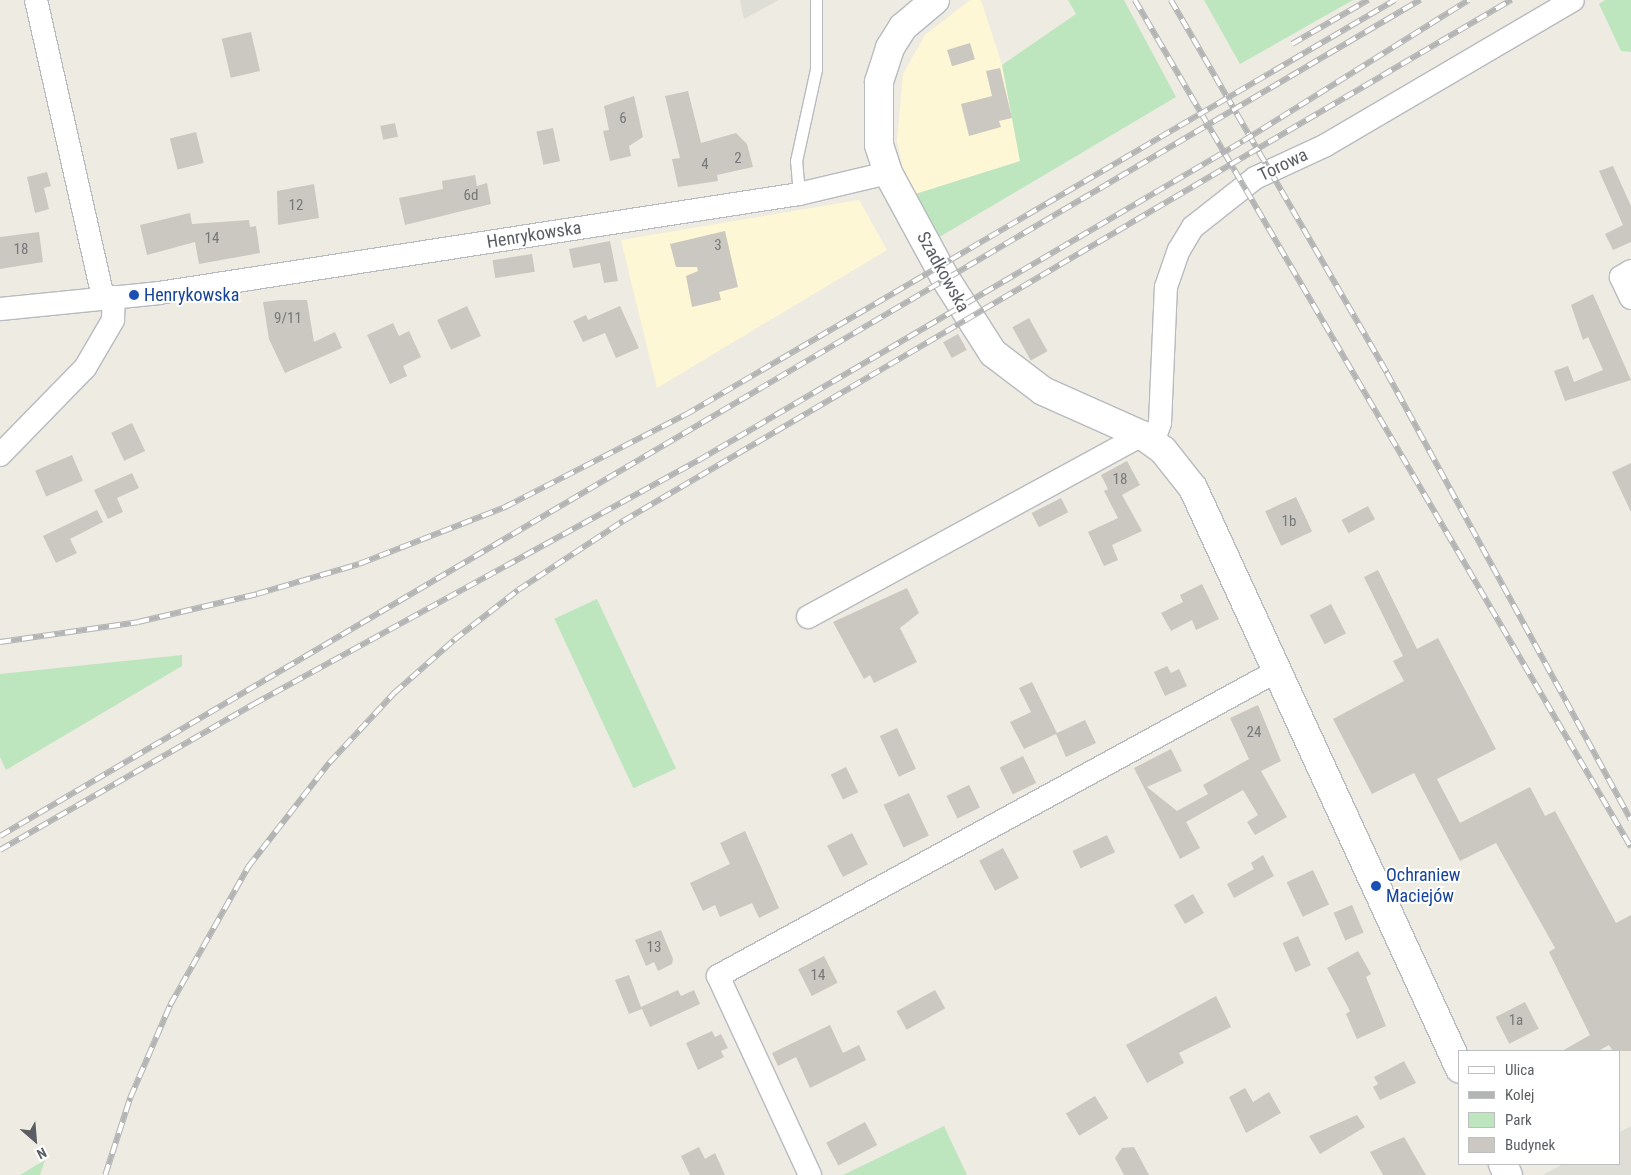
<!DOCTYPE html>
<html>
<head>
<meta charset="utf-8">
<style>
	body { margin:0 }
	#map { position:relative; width:1631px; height:1175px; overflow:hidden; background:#eeebe2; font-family:"Roboto Condensed",sans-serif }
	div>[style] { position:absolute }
	.commercial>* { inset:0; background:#fef7d6 }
	.industrial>* { inset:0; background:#deddd6 }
	.green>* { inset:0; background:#bde6bf; transform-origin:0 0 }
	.building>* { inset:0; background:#cac8c1; transform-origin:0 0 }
	.roads { filter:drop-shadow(1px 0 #b7babf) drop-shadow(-1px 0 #b7babf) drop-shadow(0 1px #b7babf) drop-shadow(0 -1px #b7babf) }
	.service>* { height:11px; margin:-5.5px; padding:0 5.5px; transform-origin:5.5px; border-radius:5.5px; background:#fff }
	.minor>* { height:22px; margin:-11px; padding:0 11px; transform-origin:11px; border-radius:11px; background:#fff }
	.tertiary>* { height:28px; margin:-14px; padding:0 14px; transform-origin:14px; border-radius:14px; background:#fff }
	.rail>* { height:5.5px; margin-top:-2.75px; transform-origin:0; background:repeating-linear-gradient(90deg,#fff 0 11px,#b3b4b4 0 22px); box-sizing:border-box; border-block:1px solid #b3b4b4 }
	.dots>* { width:14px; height:14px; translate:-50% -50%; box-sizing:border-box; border:2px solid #fff; border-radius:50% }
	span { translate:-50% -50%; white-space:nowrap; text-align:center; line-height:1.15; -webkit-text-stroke:4px #fff; paint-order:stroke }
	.number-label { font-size:15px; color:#76787a }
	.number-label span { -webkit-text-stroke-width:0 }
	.street-label { font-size:18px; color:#5a5e63 }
	.transit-label { font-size:18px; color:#164399 }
	.left { translate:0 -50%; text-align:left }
	.legend { position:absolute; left:1458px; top:1050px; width:162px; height:115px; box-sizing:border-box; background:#fff; border:1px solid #bdbfc1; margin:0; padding:6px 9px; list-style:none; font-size:15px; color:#5a5e63 }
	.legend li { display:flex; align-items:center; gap:10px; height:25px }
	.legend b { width:25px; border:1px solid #bdbfc1 }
	.north { position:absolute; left:10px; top:1115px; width:50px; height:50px; -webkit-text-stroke:4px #fff; paint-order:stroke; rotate:153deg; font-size:14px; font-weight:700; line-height:20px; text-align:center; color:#5a5e63 }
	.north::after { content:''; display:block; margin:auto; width:18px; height:22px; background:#5a5e63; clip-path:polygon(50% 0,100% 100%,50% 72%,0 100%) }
</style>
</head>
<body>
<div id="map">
	<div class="commercial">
		<i style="clip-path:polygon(970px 0,981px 0,1002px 65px,1020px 161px,909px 196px,897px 141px,903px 74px,925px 35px)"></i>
		<i style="clip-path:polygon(859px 200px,887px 250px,657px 388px,621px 240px)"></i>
	</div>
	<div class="industrial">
		<i style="clip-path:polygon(740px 0,779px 0,744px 19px)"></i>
		<i style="clip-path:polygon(1631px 1126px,1631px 1175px,1543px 1175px,1563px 1164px,1620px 1164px,1620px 1132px)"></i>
	</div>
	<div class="green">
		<i style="clip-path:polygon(1068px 0,1124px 0,1176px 97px,936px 239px,909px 196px,1020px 161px,1002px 65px,1076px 14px)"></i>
		<i style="clip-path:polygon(1204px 0,1353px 0,1240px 64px)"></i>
		<i style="clip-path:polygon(1605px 0,1631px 0,1631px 52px,1621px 51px,1599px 4px)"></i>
		<i style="left:597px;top:599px;width:187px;height:47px;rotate:65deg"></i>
		<i style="clip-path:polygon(182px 655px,182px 666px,6px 770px,0 757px,0 674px)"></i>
		<i style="clip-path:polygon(944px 1126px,967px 1175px,843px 1175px)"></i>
		<i style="clip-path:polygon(45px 1160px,40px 1175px,20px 1175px)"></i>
	</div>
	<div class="building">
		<i style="left:251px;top:32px;width:40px;height:30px;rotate:77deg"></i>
		<i style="left:970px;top:43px;width:17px;height:24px;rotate:73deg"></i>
		<i style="clip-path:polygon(1000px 68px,1012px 118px,999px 121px,1001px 127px,969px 136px,961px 104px,992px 96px,986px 71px)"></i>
		<i style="clip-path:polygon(688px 91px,701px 143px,736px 133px,747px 144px,753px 167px,717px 175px,718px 181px,678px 187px,672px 159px,680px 158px,665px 96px)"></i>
		<i style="clip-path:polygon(634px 96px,643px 137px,629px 146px,631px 156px,610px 161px,603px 131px,609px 130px,604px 106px)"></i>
		<i style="left:395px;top:123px;width:14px;height:15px;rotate:78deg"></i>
		<i style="left:553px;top:128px;width:34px;height:17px;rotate:78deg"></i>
		<i style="left:196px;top:132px;width:32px;height:27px;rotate:76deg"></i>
		<i style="clip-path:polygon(1613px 166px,1631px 206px,1631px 242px,1613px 250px,1605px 234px,1623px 225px,1599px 171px)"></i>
		<i style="clip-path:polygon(47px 172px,51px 186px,44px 188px,49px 209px,35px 213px,27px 177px)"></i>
		<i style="clip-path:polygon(475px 175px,477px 186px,487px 183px,491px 204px,405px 225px,399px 198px,443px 189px,442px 181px)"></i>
		<i style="clip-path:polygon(314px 184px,319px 218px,278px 225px,277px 191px)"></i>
		<i style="clip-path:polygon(190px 213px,192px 224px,249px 220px,250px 227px,256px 226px,260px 253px,199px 264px,195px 242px,147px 255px,140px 225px)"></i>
		<i style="clip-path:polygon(725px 231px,738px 287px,719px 292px,721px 300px,692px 307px,686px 276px,698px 271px,697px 267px,676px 267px,670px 244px)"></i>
		<i style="clip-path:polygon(39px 232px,43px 262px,0 269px,0 237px)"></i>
		<i style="clip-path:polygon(610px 241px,618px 281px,604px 283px,600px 263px,573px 268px,569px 249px)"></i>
		<i style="left:532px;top:254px;width:18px;height:40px;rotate:81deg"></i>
		<i style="clip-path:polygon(1593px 294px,1631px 380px,1565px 401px,1554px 371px,1568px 366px,1574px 382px,1603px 370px,1588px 337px,1583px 340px,1571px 305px)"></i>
		<i style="clip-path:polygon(280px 300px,307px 300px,314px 342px,335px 332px,342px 348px,285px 373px,269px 339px,263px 302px)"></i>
		<i style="left:467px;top:306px;width:33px;height:33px;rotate:65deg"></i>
		<i style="clip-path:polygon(620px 306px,639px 348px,616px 358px,605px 333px,583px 342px,573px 321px,586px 315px,588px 320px)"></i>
		<i style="left:1029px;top:318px;width:38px;height:19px;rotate:61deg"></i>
		<i style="clip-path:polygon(393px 323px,399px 336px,409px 331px,421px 357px,403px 366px,407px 376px,390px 384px,367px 335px)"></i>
		<i style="left:958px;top:334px;width:18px;height:17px;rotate:61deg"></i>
		<i style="left:132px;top:423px;width:31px;height:23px;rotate:65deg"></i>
		<i style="left:72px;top:455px;width:28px;height:40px;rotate:67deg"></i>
		<i style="clip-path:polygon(1127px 461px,1140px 485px,1122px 495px,1142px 531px,1112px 545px,1118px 560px,1104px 566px,1088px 532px,1118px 518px,1104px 491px,1108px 489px,1101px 475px)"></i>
		<i style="clip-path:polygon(1631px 463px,1631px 512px,1612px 472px)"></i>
		<i style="clip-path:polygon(132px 473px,139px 488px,117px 498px,123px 512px,108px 519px,94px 490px)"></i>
		<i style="left:1296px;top:497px;width:38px;height:34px;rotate:65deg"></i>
		<i style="left:1061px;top:498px;width:16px;height:33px;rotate:63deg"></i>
		<i style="left:1368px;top:506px;width:15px;height:30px;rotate:62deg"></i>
		<i style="clip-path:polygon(97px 510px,103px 522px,70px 539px,77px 553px,56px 563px,43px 536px)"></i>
		<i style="clip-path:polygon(1378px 570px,1417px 649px,1438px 638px,1496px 749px,1437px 779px,1460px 823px,1530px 787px,1545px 816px,1555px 811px,1616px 923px,1631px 915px,1631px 1051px,1613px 1051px,1609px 1045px,1598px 1051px,1562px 1051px,1590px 1035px,1549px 952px,1555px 948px,1496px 843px,1460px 861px,1414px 773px,1372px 794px,1333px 719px,1404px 681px,1393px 661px,1403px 656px,1364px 577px)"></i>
		<i style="clip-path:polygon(1202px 584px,1219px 619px,1196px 630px,1192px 620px,1171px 631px,1161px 613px,1183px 602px,1180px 595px)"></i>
		<i style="clip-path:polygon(907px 588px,919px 613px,900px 628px,917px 662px,874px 683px,870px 675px,864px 679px,833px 622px)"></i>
		<i style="left:1331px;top:604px;width:33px;height:24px;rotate:63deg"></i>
		<i style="clip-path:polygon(1167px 666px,1171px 673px,1179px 669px,1187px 686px,1165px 696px,1154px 672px)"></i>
		<i style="clip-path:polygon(1032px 682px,1057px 733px,1085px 720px,1096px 743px,1066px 757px,1056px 734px,1024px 749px,1010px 722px,1031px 712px,1019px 688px)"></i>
		<i style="clip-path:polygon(1258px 705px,1281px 761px,1261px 771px,1287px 817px,1255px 835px,1247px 822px,1258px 815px,1243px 790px,1186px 822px,1200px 848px,1180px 859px,1134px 768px,1171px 749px,1182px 771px,1147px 787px,1177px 811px,1208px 794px,1203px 785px,1249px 759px,1230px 718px)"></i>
		<i style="left:897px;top:728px;width:45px;height:19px;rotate:65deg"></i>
		<i style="left:1023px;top:756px;width:30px;height:26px;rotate:64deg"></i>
		<i style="left:846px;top:767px;width:28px;height:17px;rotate:64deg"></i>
		<i style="left:969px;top:785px;width:25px;height:25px;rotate:64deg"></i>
		<i style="left:909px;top:793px;width:47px;height:28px;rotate:65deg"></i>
		<i style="clip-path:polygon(745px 831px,779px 908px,759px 918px,752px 903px,720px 917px,715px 905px,703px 911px,690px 883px,730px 864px,720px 843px)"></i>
		<i style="left:852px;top:833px;width:35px;height:28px;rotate:63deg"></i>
		<i style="left:1107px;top:835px;width:19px;height:38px;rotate:65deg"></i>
		<i style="left:1003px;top:848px;width:34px;height:27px;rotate:62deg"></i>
		<i style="clip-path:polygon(1263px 855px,1274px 876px,1234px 898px,1227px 884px,1254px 869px,1251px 863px)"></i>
		<i style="left:1313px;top:870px;width:38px;height:29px;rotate:65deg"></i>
		<i style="left:1193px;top:894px;width:22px;height:22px;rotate:60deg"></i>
		<i style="left:1352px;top:905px;width:30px;height:20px;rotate:67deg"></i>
		<i style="clip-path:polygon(661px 930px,673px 959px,672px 964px,658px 971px,654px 962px,646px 966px,635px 940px)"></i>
		<i style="left:1298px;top:936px;width:32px;height:17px;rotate:66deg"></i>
		<i style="clip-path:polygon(1358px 951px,1371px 974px,1366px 977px,1386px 1026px,1357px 1039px,1346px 1014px,1350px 1011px,1327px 968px)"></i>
		<i style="left:824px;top:956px;width:30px;height:29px;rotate:63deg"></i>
		<i style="clip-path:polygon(629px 975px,641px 1007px,678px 990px,681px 996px,694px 990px,700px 1004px,650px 1027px,642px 1009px,629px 1014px,615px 980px)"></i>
		<i style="left:935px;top:990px;width:21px;height:44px;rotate:61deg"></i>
		<i style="clip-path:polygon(1216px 996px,1231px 1027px,1179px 1053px,1184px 1063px,1147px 1083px,1126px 1045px)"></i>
		<i style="left:1525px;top:1002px;width:30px;height:33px;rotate:63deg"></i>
		<i style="clip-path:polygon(830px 1025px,843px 1053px,859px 1045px,866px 1060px,810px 1088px,796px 1057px,778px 1066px,772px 1053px)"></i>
		<i style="clip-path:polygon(712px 1031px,715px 1037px,721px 1034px,728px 1048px,721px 1051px,724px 1057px,698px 1070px,686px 1043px)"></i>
		<i style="clip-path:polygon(1404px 1061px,1416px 1083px,1380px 1100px,1373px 1087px,1378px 1084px,1374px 1077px)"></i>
		<i style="clip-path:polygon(1245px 1088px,1253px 1102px,1269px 1092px,1281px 1113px,1246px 1133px,1229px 1097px)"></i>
		<i style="left:1095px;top:1096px;width:26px;height:34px;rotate:59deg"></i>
		<i style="clip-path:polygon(1357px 1115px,1365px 1127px,1320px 1154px,1309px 1136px)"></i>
		<i style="left:865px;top:1122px;width:26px;height:44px;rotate:62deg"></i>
		<i style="clip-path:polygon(1404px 1137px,1426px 1175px,1383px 1175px,1370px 1152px)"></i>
		<i style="clip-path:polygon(699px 1147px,705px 1159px,715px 1153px,725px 1175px,690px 1175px,681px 1156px)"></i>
		<i style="clip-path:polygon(1134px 1147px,1149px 1175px,1124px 1175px,1115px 1158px,1122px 1148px)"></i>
	</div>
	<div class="roads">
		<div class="service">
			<i style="left:799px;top:194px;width:33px;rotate:-95deg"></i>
			<i style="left:796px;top:161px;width:94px;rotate:-77.7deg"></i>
			<i style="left:816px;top:69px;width:69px;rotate:-90deg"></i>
		</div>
		<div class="minor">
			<i style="left:36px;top:0;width:305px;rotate:77.3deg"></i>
			<i style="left:1631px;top:271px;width:12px;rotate:149deg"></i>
			<i style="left:1621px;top:277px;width:23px;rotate:65deg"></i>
			<i style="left:0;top:309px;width:160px;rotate:-5.7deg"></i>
			<i style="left:159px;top:293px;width:648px;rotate:-8.79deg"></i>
			<i style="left:799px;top:194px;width:91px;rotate:-13.3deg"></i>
			<i style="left:1153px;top:443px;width:21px;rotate:-71deg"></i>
			<i style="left:1160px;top:423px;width:136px;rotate:-87.5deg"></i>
			<i style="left:1166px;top:287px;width:39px;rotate:-71deg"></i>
			<i style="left:1179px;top:250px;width:27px;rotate:-59deg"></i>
			<i style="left:1193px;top:227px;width:79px;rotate:-38.3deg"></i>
			<i style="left:1255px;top:178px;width:78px;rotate:-24.9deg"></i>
			<i style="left:1326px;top:145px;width:286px;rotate:-30.4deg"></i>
			<i style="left:0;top:455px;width:122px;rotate:-45.7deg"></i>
			<i style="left:85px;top:368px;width:56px;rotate:-59.7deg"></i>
			<i style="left:113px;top:320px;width:23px;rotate:-88deg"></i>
			<i style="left:808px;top:617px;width:380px;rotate:-28.6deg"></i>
			<i style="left:810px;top:1175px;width:219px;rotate:-114.8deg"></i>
			<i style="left:718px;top:976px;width:637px;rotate:-28.62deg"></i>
		</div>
		<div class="tertiary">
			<i style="left:935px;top:0;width:42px;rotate:139.8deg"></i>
			<i style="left:903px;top:27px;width:25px;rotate:122deg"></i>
			<i style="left:890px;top:48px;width:36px;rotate:108deg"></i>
			<i style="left:879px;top:82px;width:63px;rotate:90deg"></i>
			<i style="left:879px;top:145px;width:29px;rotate:72deg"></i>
			<i style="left:888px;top:173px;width:119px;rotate:61.5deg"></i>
			<i style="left:945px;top:278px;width:89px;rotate:57.4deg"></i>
			<i style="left:993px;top:353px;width:63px;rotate:37.2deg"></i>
			<i style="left:1043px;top:391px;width:108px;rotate:24deg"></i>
			<i style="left:1142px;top:435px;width:26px;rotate:36deg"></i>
			<i style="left:1163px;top:450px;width:48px;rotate:51.7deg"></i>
			<i style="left:1193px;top:488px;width:639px;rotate:65.32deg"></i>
			<i style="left:1503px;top:1164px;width:12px;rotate:66deg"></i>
		</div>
	</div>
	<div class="rail">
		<i style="left:1135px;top:0;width:982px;rotate:59.65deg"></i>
		<i style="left:1171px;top:0;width:431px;rotate:59.9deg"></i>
		<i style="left:1387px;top:373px;width:509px;rotate:61.37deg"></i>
		<i style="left:1292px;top:44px;width:88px;rotate:-30.1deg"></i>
		<i style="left:0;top:642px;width:139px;rotate:-8.2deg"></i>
		<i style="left:138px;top:622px;width:122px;rotate:-13.2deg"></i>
		<i style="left:257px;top:594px;width:106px;rotate:-16.4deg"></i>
		<i style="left:359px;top:564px;width:157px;rotate:-21.3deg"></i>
		<i style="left:505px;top:507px;width:202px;rotate:-27.1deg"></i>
		<i style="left:685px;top:415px;width:822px;rotate:-30.31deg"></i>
		<i style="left:0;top:836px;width:1648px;rotate:-30.49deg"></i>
		<i style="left:0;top:850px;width:293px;rotate:-29.9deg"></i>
		<i style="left:254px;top:704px;width:508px;rotate:-28.74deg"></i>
		<i style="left:699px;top:460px;width:631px;rotate:-30.39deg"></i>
		<i style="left:1243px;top:141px;width:266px;rotate:-32deg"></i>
		<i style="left:105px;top:1175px;width:81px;rotate:-72deg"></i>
		<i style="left:130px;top:1098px;width:101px;rotate:-66.7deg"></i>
		<i style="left:170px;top:1005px;width:159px;rotate:-60.5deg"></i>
		<i style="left:248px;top:867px;width:132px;rotate:-52.1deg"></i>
		<i style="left:329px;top:763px;width:96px;rotate:-47.1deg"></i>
		<i style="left:394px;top:693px;width:80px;rotate:-41.5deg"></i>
		<i style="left:454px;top:640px;width:81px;rotate:-38deg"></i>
		<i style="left:518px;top:590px;width:126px;rotate:-33.3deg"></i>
		<i style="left:623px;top:521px;width:1030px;rotate:-30.4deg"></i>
	</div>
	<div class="dots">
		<i style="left:134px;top:295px;background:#1a4fb4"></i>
		<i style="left:1376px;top:886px;background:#1a4fb4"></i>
	</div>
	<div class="number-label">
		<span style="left:623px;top:119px">6</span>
		<span style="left:738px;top:159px">2</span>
		<span style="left:705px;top:165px">4</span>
		<span style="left:471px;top:196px">6d</span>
		<span style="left:296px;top:206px">12</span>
		<span style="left:212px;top:239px">14</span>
		<span style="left:718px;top:246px">3</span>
		<span style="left:21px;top:250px">18</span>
		<span style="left:288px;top:319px">9/11</span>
		<span style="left:1120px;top:480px">18</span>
		<span style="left:1289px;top:522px">1b</span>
		<span style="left:1254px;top:733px">24</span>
		<span style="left:654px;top:948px">13</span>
		<span style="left:818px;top:976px">14</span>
		<span style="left:1516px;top:1021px">1a</span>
	</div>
	<div class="street-label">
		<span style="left:1283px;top:165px;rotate:-26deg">Torowa</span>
		<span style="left:534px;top:235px;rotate:-9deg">Henrykowska</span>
		<span style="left:943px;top:272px;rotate:61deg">Szadkowska</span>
	</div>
	<div class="transit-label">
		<span class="left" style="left:144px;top:295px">Henrykowska</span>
		<span class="left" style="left:1386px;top:886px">Ochraniew<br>Maciejów</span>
	</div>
	<ul class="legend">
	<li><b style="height:6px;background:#fff"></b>Ulica</li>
	<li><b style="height:6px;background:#b3b4b4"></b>Kolej</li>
	<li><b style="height:14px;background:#bde6bf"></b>Park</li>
	<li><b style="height:14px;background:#cac8c1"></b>Budynek</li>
	</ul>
	<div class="north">N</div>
</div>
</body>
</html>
